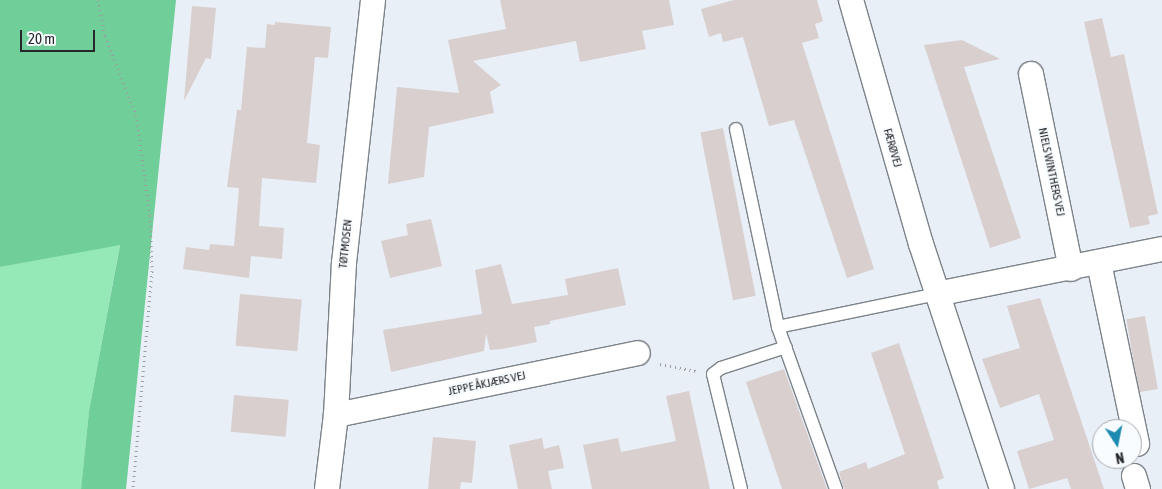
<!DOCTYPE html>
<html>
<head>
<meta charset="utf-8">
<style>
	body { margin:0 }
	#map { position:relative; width:1162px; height:489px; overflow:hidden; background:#e8eff6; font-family:"Asap Condensed",sans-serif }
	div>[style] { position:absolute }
	.green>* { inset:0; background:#94e9b6 }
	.forest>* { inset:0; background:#70ce98 }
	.building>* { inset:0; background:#dacfcf; transform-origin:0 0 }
	.path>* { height:3px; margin-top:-1.5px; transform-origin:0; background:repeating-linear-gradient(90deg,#9a9fa4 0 1px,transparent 0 5px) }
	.roads { filter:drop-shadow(1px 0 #7c8389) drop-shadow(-1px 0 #7c8389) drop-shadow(0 1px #7c8389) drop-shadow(0 -1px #7c8389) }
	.lane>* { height:12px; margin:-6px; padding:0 6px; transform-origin:6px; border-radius:6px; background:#fff }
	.street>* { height:24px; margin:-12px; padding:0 12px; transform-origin:12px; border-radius:12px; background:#fff }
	span { translate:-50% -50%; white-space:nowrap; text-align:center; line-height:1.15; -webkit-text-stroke:4.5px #f9fcff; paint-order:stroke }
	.street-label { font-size:12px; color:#26282b }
	.north { position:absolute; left:1092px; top:419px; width:50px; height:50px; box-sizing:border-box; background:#f9fcff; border:1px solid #a5a7aa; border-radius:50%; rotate:169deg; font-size:14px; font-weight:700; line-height:20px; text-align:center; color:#26282b }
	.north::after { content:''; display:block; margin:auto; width:18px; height:22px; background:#1d8bb1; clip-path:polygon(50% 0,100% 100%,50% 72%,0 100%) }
	.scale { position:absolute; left:20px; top:30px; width:75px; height:22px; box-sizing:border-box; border:2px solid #26282b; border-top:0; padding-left:6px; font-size:15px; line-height:18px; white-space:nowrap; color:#26282b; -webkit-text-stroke:4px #f9fcff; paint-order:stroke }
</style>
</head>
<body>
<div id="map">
	<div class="green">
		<i style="clip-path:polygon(120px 244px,89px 411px,81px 489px,0 489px,0 267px)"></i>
	</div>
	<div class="forest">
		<i style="clip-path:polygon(0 0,176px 0,126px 489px,81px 489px,89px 411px,120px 245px,0 267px)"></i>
	</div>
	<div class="building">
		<i style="clip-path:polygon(500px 0,669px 0,674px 25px,642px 31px,646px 49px,580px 62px,576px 41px,473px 61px,501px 85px,490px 92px,494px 113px,429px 127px,424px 177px,388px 184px,397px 87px,459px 93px,448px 40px,506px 29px)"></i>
		<i style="clip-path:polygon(734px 0,817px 0,823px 21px,815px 24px,819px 38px,802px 43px,874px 269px,847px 278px,794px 120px,769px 126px,743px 37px,723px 42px,721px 33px,709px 37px,701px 9px)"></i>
		<i style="clip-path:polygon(192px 6px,216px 8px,211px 59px,206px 58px,184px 101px)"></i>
		<i style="clip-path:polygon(1102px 18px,1111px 57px,1124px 54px,1158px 214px,1148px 216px,1150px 224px,1130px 228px,1084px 22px)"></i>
		<i style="clip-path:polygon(275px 22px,331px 27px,328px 58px,315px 57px,307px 143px,320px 145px,316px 183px,262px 178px,259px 226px,284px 228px,282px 259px,251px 256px,249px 278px,183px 269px,186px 247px,209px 250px,210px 244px,234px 246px,239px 188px,227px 187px,237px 110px,241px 110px,247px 47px,265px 48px,267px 24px,275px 25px)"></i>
		<i style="clip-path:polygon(962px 40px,1000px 59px,964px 67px,1021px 238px,990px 248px,924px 45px)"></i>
		<i style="left:723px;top:128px;width:171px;height:23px;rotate:79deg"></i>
		<i style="clip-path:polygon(431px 219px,442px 266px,390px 278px,381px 241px,408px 235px,406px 224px)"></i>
		<i style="clip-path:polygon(501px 264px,512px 304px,568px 295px,565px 279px,618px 268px,626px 305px,550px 321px,550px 324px,534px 327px,537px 342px,502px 349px,490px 350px,486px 333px,484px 351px,391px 372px,383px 330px,482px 314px,475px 270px)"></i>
		<i style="left:240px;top:294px;width:62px;height:52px;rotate:5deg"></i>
		<i style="clip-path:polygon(1040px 298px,1104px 489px,1071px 489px,1067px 478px,1029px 489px,1017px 451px,1054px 440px,1039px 394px,1000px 408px,982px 359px,1020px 348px,1007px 306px)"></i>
		<i style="left:1145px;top:316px;width:74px;height:19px;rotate:80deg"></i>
		<i style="clip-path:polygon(899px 343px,944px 478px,937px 481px,939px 489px,844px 489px,839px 472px,866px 462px,868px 469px,905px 454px,871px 353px)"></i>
		<i style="clip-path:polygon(784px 369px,827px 489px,782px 489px,746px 382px)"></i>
		<i style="clip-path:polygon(689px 391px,710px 489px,592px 489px,583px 445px,618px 438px,621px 452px,676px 441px,666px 396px)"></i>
		<i style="left:234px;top:395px;width:55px;height:37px;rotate:5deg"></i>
		<i style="clip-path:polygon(433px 437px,476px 441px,472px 483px,461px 482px,460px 489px,428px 489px)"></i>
		<i style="clip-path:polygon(542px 438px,544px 449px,559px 445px,564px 468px,548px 471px,552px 489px,518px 489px,509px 445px)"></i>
	</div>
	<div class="path">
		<i style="left:98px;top:0;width:37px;rotate:79deg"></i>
		<i style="left:105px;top:36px;width:85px;rotate:68.6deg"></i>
		<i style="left:136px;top:115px;width:102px;rotate:82.1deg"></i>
		<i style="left:150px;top:216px;width:55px;rotate:87.9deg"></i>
		<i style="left:152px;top:271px;width:219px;rotate:95deg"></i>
		<i style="left:660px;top:364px;width:37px;rotate:11deg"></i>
	</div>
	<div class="roads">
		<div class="lane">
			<i style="left:736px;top:129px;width:202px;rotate:78deg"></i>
			<i style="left:778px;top:327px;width:162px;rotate:-11.7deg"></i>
			<i style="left:778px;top:327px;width:172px;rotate:70.3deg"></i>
			<i style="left:741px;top:489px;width:118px;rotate:-103.7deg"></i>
			<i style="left:713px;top:374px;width:10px;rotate:-37deg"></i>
			<i style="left:721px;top:368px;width:68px;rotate:-17.9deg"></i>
		</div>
		<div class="street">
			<i style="left:851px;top:0;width:254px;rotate:74deg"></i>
			<i style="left:921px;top:244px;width:258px;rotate:71.7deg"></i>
			<i style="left:1031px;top:74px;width:199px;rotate:78.4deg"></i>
			<i style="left:1099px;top:263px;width:185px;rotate:78.1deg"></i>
			<i style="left:937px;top:294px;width:229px;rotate:-11.3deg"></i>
			<i style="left:336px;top:415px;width:308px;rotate:-11.6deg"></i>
			<i style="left:1134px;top:476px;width:14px;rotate:73deg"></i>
			<i style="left:327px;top:489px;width:75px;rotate:-83.1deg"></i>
			<i style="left:336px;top:415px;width:152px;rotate:-87deg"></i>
			<i style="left:344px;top:263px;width:265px;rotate:-83.7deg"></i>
		</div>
	</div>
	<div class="street-label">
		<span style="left:892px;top:148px;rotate:74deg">FÆRØVEJ</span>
		<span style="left:1051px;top:172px;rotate:78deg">NIELS WINTHERS VEJ</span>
		<span style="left:346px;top:244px;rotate:-84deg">TØTMOSEN</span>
		<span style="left:487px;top:384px;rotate:-12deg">JEPPE ÅKJÆRS VEJ</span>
	</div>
	<div class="north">N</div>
	<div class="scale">20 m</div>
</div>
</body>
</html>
